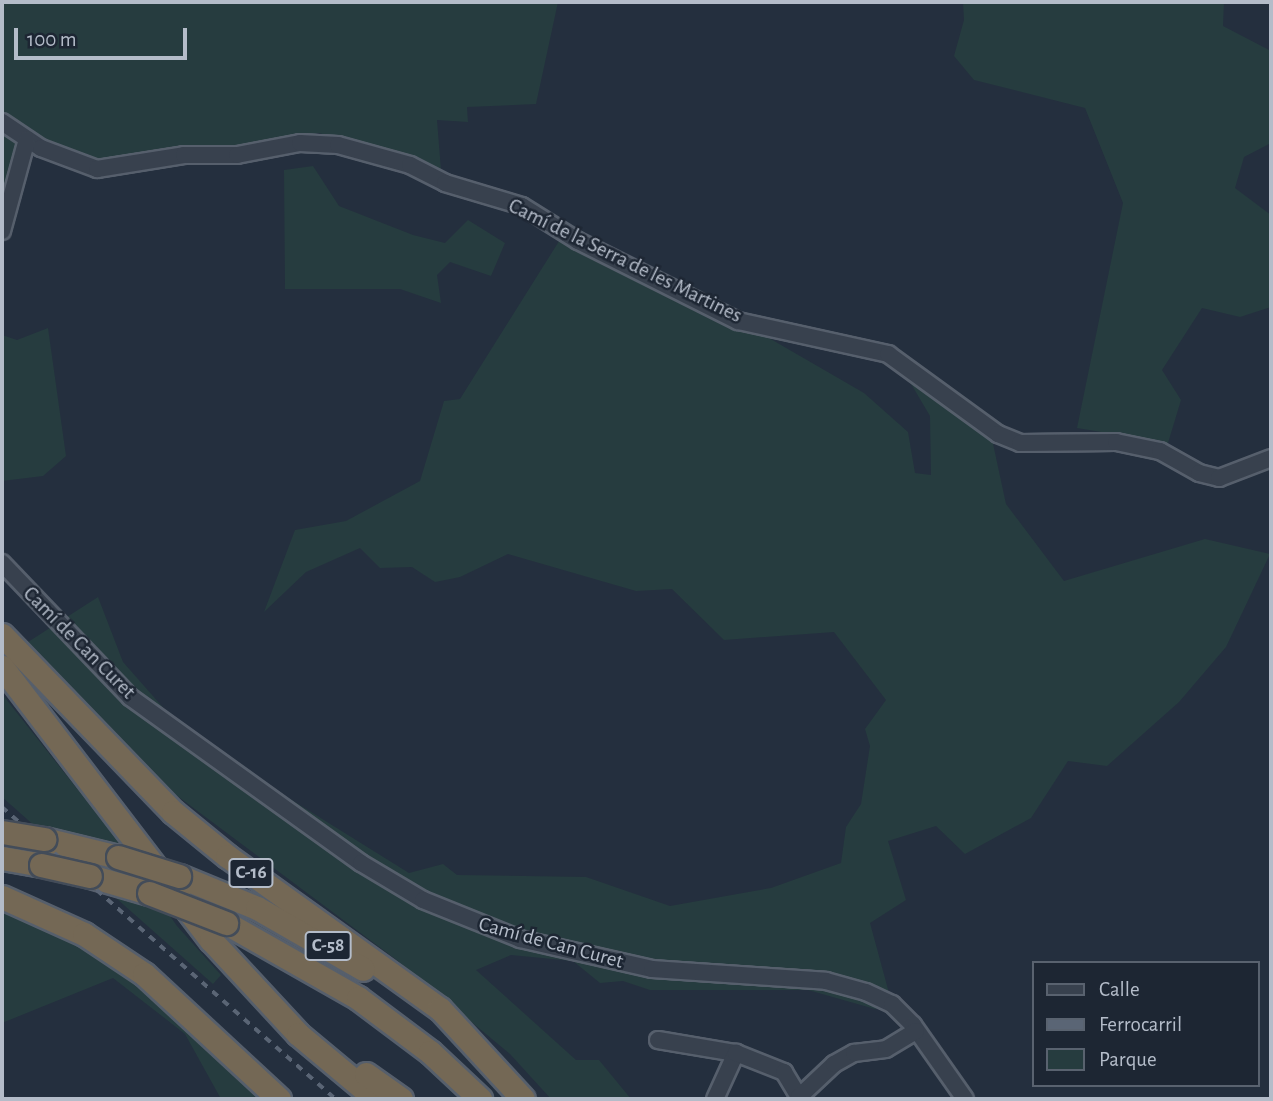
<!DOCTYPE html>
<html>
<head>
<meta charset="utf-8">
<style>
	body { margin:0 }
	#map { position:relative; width:1273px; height:1101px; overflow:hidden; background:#242f3e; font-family:"Alegreya Sans",sans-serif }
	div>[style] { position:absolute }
	.green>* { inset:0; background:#263c3f }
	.roads { filter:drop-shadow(2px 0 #565f6c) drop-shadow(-2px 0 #565f6c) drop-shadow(0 2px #565f6c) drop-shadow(0 -2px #565f6c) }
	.minor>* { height:16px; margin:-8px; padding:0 8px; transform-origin:8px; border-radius:8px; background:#38414e }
	.highway>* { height:23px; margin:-11.5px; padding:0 11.5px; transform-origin:11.5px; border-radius:11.5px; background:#746855 }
	.rail>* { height:3.5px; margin-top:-1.75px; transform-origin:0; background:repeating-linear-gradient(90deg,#5a6575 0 7px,transparent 0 14px) }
	.bridges { filter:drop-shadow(2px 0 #434c59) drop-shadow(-2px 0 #434c59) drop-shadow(0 2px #434c59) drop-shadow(0 -2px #434c59) }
	.highway-bridge>* { height:23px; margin:-11.5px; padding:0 11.5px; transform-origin:11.5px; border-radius:11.5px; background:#746855 }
	span { translate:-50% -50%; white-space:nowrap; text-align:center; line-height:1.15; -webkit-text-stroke:5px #1d2633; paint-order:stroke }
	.shield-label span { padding:2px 5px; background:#1d2633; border:2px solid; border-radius:5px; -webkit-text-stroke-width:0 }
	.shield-label { font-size:19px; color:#b4bcc9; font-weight:700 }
	.street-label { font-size:21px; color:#b4bcc9 }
	.frame { position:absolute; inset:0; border:4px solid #b4bcc9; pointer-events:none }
	.legend { position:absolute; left:1032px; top:961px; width:228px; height:126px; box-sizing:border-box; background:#1d2633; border:2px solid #59626f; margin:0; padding:9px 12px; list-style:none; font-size:21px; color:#b4bcc9 }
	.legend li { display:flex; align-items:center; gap:14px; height:35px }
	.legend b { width:35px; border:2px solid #59626f }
	.scale { position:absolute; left:14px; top:28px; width:173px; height:32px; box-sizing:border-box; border:4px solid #b4bcc9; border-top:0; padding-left:9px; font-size:21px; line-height:24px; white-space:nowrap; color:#b4bcc9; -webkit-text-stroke:5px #1d2633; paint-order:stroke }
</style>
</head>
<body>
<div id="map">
	<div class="green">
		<i style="clip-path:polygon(2px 2px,558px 2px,536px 104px,467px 107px,468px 122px,437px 120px,441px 170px,319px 133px,226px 149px,169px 148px,89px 162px,2px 115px)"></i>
		<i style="clip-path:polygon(963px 2px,1224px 2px,1223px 26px,1271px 51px,1271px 143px,1244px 157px,1235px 188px,1271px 215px,1271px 307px,1240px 317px,1202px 308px,1162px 370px,1181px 400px,1168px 443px,1077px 428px,1123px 203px,1085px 108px,974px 80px,954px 56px,964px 20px)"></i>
		<i style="clip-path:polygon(2px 132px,20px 144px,2px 206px)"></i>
		<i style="clip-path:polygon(313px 166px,339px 206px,413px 235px,445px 243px,468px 220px,505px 243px,491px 276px,450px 262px,437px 275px,441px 303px,400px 289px,285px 289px,284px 170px)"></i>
		<i style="clip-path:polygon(561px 238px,762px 334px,864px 393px,908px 432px,915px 473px,931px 475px,930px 416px,907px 377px,992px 439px,1006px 504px,1064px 581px,1205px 539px,1270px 554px,1226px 647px,1179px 702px,1107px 766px,1068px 761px,1031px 818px,965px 854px,936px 826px,888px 841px,906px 900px,870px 923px,892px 1004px,875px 1009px,808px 990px,650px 990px,623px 981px,600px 983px,573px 961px,511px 955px,476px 970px,576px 1060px,599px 1060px,631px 1099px,551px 1099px,510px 1054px,398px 961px,172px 792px,28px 642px,98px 597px,123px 662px,175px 721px,258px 779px,409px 873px,443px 864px,457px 875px,586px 877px,670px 906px,771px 888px,841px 863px,846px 827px,861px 804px,870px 746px,865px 729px,886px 700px,834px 632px,724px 640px,672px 589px,636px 591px,508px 554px,460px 577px,435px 582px,412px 567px,380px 568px,360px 548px,306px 572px,264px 612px,295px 530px,346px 521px,420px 481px,444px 401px,460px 399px)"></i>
		<i style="clip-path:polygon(48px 328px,66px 456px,43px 476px,2px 481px,2px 335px,17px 340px)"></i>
		<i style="clip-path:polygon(2px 694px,113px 834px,177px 926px,221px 975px,213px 984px,2px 797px)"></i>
		<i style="clip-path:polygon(2px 906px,110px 962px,200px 1034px,263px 1099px,221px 1099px,185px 1034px,113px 978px,2px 1023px)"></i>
	</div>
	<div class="roads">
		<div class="minor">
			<i style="left:2px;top:122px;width:47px;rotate:33.7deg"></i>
			<i style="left:41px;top:148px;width:60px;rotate:20.6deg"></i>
			<i style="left:97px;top:169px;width:88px;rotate:-9.1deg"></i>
			<i style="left:184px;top:155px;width:53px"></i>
			<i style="left:237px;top:155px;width:64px;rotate:-10.8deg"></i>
			<i style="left:300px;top:143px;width:38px;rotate:3deg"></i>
			<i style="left:338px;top:145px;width:75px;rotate:15.5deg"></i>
			<i style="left:410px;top:165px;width:39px;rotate:27deg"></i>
			<i style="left:445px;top:183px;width:80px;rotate:16.6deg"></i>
			<i style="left:522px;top:206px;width:66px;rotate:32deg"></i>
			<i style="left:578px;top:241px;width:179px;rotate:26.6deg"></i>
			<i style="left:738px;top:321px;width:154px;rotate:12.4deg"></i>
			<i style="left:888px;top:354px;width:136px;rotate:36deg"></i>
			<i style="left:998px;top:434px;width:24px;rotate:22deg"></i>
			<i style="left:1020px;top:443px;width:96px;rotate:-0.6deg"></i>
			<i style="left:1116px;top:442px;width:45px;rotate:11.6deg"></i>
			<i style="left:1160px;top:451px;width:45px;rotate:29.4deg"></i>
			<i style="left:1199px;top:473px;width:21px;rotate:14deg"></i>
			<i style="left:1219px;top:478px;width:56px;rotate:-21deg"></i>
			<i style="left:2px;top:231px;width:95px;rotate:-74.8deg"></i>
			<i style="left:2px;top:563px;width:185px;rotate:46.3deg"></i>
			<i style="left:130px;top:697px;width:284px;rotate:35.7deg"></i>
			<i style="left:361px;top:863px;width:72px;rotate:30.8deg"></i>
			<i style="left:423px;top:900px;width:105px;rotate:21.9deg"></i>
			<i style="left:520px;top:939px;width:135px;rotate:12.8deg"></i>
			<i style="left:652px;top:969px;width:174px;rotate:3.9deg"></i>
			<i style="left:826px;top:981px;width:41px;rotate:15.4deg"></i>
			<i style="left:866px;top:992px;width:29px;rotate:25deg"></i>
			<i style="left:892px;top:1004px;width:30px;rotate:45deg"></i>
			<i style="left:913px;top:1025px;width:90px;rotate:54.9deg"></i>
			<i style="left:658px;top:1040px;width:79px;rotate:9.5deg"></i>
			<i style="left:715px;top:1099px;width:51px;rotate:-65.5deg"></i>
			<i style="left:736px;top:1053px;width:52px;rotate:21.6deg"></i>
			<i style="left:784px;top:1072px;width:29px;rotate:59deg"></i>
			<i style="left:802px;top:1099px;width:4px;rotate:-146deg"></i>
			<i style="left:799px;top:1097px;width:48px;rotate:-43.3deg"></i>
			<i style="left:834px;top:1064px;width:23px;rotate:-29deg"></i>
			<i style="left:854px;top:1053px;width:32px;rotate:-7deg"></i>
			<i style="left:886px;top:1049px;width:35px;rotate:-31deg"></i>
		</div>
		<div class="highway">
			<i style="left:2px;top:635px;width:246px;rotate:46deg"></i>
			<i style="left:173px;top:812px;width:70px;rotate:39.2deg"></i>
			<i style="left:227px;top:856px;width:262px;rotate:35.7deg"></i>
			<i style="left:440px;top:1009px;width:122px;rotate:47.3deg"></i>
			<i style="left:2px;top:667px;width:344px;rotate:52.6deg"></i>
			<i style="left:211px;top:940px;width:128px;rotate:47.2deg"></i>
			<i style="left:298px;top:1034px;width:102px;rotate:39.8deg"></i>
			<i style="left:44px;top:839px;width:76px;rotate:13.7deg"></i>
			<i style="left:2px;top:858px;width:40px;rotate:10deg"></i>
			<i style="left:90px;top:876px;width:61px;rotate:16.1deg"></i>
			<i style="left:179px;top:876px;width:84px;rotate:22.3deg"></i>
			<i style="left:257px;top:908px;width:122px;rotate:29.9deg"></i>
			<i style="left:2px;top:897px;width:90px;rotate:24.3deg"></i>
			<i style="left:84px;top:934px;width:72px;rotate:33.7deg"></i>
			<i style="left:144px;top:974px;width:184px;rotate:42.8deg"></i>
			<i style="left:226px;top:923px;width:152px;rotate:29.6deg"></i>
			<i style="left:358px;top:998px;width:90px;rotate:36.9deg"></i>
			<i style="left:430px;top:1052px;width:69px;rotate:43.2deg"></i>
			<i style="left:366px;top:1074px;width:43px;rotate:35.5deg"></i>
		</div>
	</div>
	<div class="rail">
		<i style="left:2px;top:807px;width:443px;rotate:41.2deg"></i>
	</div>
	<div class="bridges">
		<div class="highway-bridge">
			<i style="left:2px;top:832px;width:43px;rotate:9.5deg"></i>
			<i style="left:118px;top:857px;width:64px;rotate:17.3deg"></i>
			<i style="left:41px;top:865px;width:50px;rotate:12.7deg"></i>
			<i style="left:149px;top:893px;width:83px;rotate:21.3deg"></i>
		</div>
	</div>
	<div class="shield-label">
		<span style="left:251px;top:873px">C-16</span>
		<span style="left:328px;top:946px">C-58</span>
	</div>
	<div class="street-label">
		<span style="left:625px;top:261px;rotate:26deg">Camí de la Serra de les Martines</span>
		<span style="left:79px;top:643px;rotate:45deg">Camí de Can Curet</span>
		<span style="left:551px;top:943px;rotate:15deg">Camí de Can Curet</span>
	</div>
	<div class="frame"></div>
	<ul class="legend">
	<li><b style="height:9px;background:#38414e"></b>Calle</li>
	<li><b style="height:9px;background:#5a6575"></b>Ferrocarril</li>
	<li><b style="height:19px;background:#263c3f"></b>Parque</li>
	</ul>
	<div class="scale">100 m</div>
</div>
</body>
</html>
